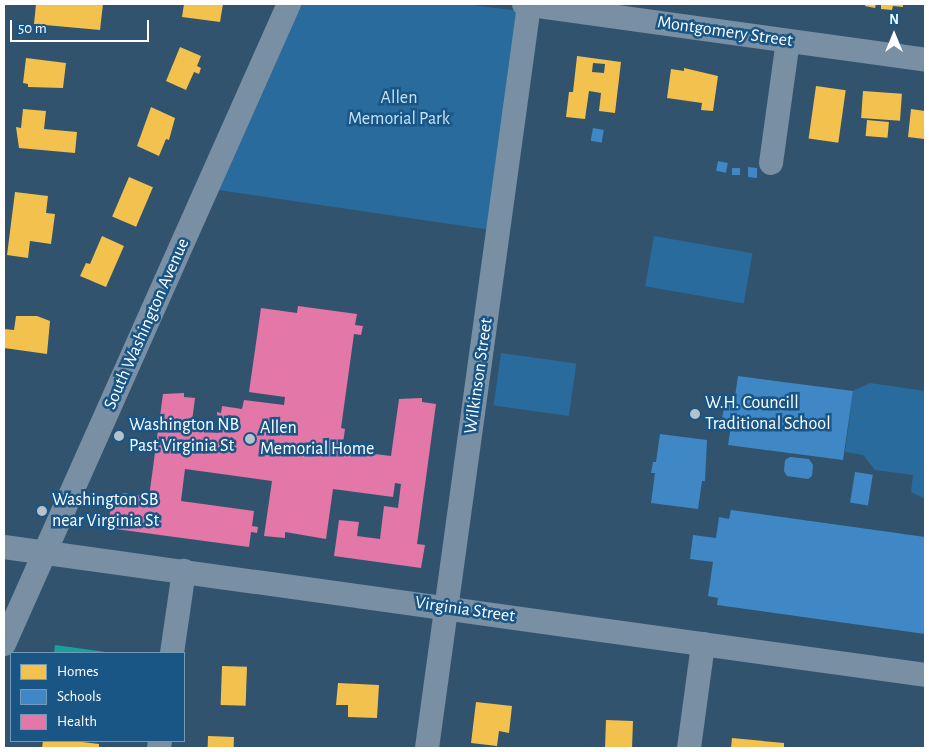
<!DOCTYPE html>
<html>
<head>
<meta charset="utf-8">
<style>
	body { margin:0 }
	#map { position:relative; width:929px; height:752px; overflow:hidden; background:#32536e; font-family:"Alegreya Sans",sans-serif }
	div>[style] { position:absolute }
	.green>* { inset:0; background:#296b9c; transform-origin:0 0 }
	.homes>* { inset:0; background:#f2c14e; transform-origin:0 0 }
	.schools>* { inset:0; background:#3f88c5; transform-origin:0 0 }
	.health>* { inset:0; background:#e377a8 }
	.public>* { inset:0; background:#17a398 }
	.minor>* { height:24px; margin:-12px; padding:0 12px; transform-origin:12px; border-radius:12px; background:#788fa4 }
	.dots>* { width:14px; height:14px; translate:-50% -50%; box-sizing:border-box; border:2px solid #195686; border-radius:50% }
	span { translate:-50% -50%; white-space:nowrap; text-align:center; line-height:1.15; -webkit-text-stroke:5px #195686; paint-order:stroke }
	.street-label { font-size:18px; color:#fff }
	.park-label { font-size:18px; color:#c4e3f9 }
	.poi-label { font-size:18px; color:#fff }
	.left { translate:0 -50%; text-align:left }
	.frame { position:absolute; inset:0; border:5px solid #fff; pointer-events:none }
	.legend { position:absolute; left:10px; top:652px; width:175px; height:90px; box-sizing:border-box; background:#195686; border:1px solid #759ab6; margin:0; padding:6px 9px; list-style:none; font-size:15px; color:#fff }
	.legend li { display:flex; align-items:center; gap:10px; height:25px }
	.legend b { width:25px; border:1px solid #759ab6 }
	.north { position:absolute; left:869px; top:10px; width:50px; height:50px; -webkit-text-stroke:4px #195686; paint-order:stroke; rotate:0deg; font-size:14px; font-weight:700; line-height:20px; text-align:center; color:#fff }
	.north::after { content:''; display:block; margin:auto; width:18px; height:22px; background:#fff; clip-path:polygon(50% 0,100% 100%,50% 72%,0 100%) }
	.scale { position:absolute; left:10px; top:20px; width:139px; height:22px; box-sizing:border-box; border:2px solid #fff; border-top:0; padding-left:6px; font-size:15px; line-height:18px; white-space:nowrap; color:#fff; -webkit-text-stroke:4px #195686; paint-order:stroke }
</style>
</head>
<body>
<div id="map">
	<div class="green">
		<i style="clip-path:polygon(300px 4px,465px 4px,519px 11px,491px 230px,218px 190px)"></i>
		<i style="left:654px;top:236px;width:100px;height:51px;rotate:10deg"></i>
		<i style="left:501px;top:353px;width:76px;height:53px;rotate:8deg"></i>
		<i style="clip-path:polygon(870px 383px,925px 391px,925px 499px,911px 492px,913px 475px,875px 470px,863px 455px,845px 452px,853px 391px)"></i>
	</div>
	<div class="homes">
		<i style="clip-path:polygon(36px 4px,103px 4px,100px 30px,34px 24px)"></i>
		<i style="clip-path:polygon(184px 4px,223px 4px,220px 22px,182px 17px)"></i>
		<i style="clip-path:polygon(865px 4px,876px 4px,875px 8px,865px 6px)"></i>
		<i style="clip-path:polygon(881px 4px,903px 4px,903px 7px,893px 6px,892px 10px,881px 9px)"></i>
		<i style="clip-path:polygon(180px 47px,201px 56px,197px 66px,201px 68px,199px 74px,194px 72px,186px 90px,166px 81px)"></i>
		<i style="clip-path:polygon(evenodd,577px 56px,621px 62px,615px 113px,599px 111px,601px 93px,589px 91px,585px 119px,566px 117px,569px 92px,573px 92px,577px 56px,593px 63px,605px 64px,604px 73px,592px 72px,593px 63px)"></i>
		<i style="clip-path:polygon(26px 58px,66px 63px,63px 88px,28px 87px,28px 84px,23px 83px)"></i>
		<i style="clip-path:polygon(684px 68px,718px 76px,713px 111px,701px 110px,702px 103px,667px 98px,671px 69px,684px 71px)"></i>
		<i style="left:816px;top:86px;width:30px;height:53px;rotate:8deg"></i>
		<i style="left:863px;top:91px;width:39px;height:27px;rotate:4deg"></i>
		<i style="clip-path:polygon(151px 107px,175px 118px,169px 140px,166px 139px,159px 156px,137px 146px)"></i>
		<i style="clip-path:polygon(23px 109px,46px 111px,44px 129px,77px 132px,75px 153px,19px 148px,16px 127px,21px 128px)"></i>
		<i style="clip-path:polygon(911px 109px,925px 111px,925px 147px,924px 139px,908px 137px)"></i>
		<i style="left:867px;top:120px;width:22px;height:16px;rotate:5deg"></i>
		<i style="left:129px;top:177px;width:26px;height:43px;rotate:23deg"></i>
		<i style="clip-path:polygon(15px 192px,48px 196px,46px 213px,55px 214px,51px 244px,30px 241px,28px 258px,7px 255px)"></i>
		<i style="clip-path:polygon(102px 236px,124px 246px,106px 287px,80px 276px,86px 263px,90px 264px)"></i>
		<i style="clip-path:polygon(16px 316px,37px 316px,50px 321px,47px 354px,4px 348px,4px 329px,14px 330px)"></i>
		<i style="left:222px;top:666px;width:25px;height:39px;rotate:2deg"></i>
		<i style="clip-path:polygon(338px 683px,379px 685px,377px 718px,348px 717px,348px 705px,336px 705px)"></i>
		<i style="clip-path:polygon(476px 702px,512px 706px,509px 733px,499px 731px,497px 746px,471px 743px)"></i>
		<i style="left:606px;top:720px;width:27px;height:28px;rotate:2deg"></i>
		<i style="left:208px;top:736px;width:26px;height:12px;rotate:2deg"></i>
		<i style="clip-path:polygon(732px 738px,784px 743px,784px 748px,731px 748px)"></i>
		<i style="clip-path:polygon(43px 741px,74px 741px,99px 744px,99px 748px,42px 748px)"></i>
	</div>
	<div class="schools">
		<i style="left:593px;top:128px;width:11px;height:13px;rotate:10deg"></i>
		<i style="left:718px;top:161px;width:10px;height:10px;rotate:11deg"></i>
		<i style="clip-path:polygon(748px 167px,757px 168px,757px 178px,748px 177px)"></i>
		<i style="left:732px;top:168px;width:8px;height:7px"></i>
		<i style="clip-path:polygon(738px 376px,853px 391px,843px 460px,728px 445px,732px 420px,722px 419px,725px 401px,734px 403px)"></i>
		<i style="clip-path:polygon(660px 434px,707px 440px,705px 481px,702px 481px,698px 509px,651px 503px,655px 473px,651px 473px,653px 462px,656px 462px)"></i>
		<i style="clip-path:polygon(790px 457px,809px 459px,813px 465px,812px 476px,808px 479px,787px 476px,784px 471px,785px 460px)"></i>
		<i style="left:855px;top:472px;width:18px;height:31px;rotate:9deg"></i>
		<i style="clip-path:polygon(731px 510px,925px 537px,925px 634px,717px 605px,718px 598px,708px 596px,713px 562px,690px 559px,693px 535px,716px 538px,719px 517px,729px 519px)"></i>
	</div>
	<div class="health">
		<i style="clip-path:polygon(298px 306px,357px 314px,355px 325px,363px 326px,361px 335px,354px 334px,341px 428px,345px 429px,342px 450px,391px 456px,399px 399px,422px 398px,422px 402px,436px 404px,417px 544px,425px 545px,421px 568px,334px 556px,339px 520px,359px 522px,357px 536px,380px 539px,384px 506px,398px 508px,401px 484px,395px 483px,393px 497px,333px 489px,326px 539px,285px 532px,285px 538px,264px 536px,272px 481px,185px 469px,181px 501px,254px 511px,252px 526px,258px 527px,257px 533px,251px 532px,249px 547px,108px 528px,111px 505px,121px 506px,123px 493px,149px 497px,163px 394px,184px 393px,184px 397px,195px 398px,191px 429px,218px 433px,217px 412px,221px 413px,222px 406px,242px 409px,244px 400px,284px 405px,285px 397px,249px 392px,261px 308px,297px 313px)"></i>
	</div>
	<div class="public">
		<i style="clip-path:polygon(55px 645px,106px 652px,106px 653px,54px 653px)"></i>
	</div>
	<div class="minor">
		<i style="left:524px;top:4px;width:405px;rotate:7.9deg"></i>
		<i style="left:771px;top:163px;width:123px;rotate:-82.1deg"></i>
		<i style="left:4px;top:547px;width:930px;rotate:7.91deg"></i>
		<i style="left:4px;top:644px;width:701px;rotate:-66deg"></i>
		<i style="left:172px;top:653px;width:83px;rotate:-81.7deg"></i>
		<i style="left:159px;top:748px;width:7px;rotate:-82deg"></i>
		<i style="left:427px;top:748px;width:750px;rotate:-82.18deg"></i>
		<i style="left:689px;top:748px;width:105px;rotate:-82.3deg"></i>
	</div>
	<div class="dots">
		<i style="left:695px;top:414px;background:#b7c3cc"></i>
		<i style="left:119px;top:436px;background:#b7c3cc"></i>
		<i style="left:250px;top:439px;background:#b7c3cc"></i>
		<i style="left:42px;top:511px;background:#b7c3cc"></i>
	</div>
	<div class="street-label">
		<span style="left:725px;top:32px;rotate:8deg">Montgomery Street</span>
		<span style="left:147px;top:324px;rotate:-66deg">South Washington Avenue</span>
		<span style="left:479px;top:376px;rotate:-82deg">Wilkinson Street</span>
		<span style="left:465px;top:610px;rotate:8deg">Virginia Street</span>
	</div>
	<div class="park-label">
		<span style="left:399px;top:109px">Allen<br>Memorial Park</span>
	</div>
	<div class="poi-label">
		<span class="left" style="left:705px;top:414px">W.H. Councill<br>Traditional School</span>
		<span class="left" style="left:129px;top:436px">Washington NB<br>Past Virginia St</span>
		<span class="left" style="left:260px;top:439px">Allen<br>Memorial Home</span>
		<span class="left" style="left:52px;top:511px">Washington SB<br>near Virginia St</span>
	</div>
	<div class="frame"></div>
	<ul class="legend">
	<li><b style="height:14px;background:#f2c14e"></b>Homes</li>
	<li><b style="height:14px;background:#3f88c5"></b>Schools</li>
	<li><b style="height:14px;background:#e377a8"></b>Health</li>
	</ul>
	<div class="north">N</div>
	<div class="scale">50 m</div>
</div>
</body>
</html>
